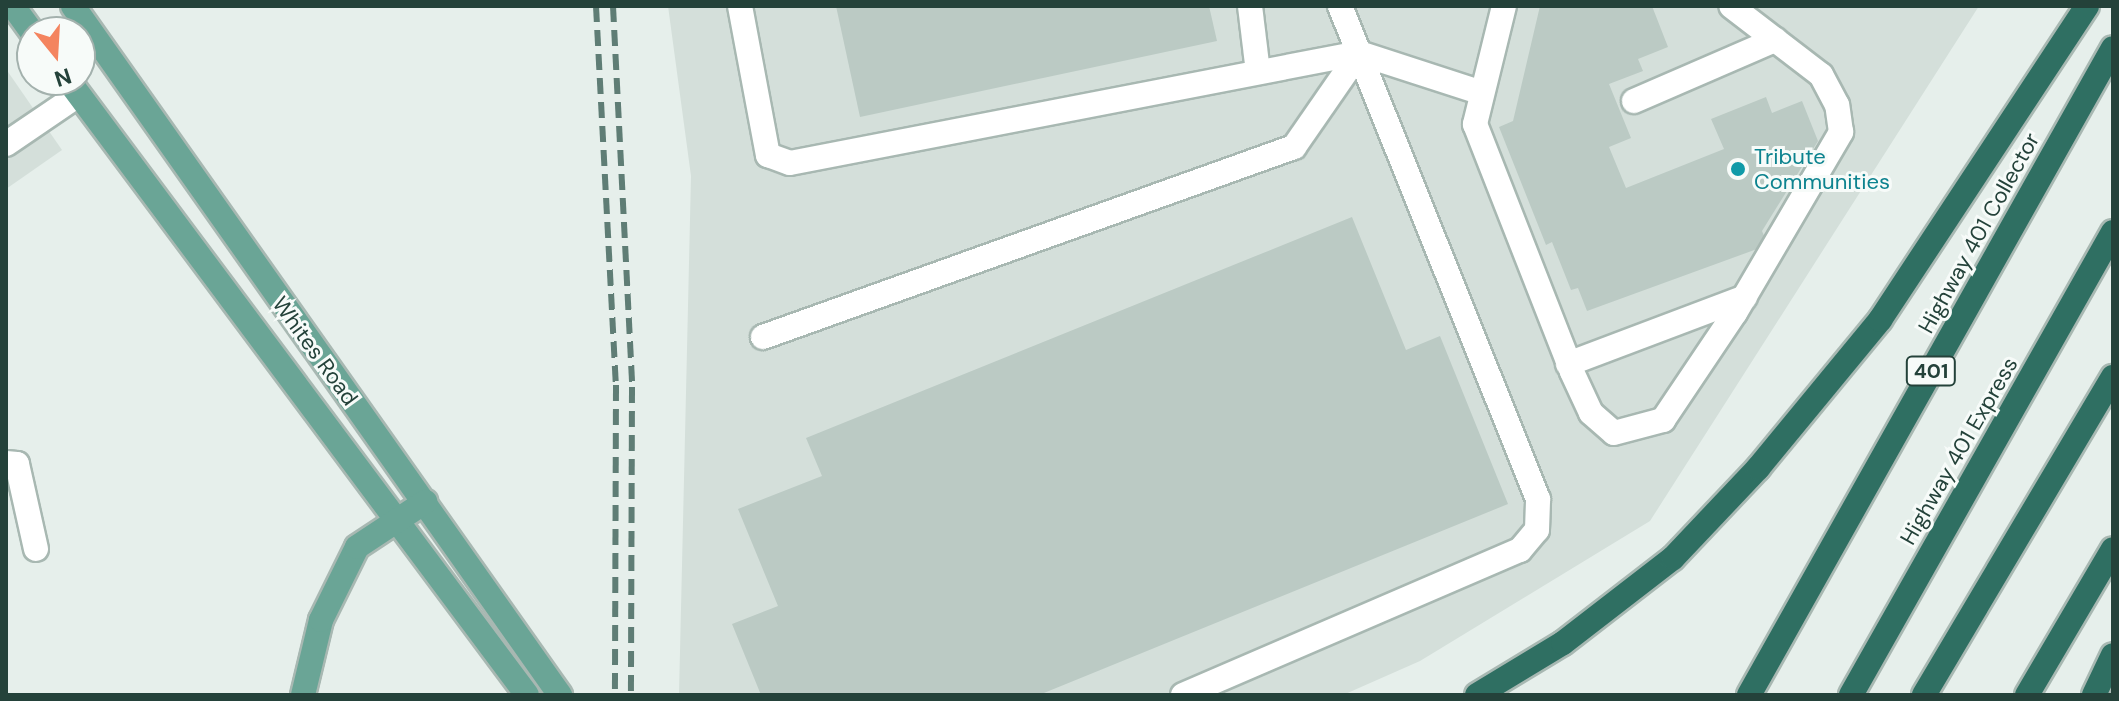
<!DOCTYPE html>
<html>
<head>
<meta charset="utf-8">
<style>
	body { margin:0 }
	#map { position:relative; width:2119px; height:701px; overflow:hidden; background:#e6efeb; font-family:"DM Sans",sans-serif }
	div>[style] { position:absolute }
	.built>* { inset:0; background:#d4dfda }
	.building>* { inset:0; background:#bbcac4 }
	.roads { filter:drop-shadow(2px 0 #a8b8b2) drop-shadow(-2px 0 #a8b8b2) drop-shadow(0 2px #a8b8b2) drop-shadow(0 -2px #a8b8b2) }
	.minor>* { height:24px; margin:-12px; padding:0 12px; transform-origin:12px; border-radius:12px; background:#fff }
	.major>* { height:24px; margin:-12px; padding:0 12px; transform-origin:12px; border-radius:12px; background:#6aa596 }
	.highway>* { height:24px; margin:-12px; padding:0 12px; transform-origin:12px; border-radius:12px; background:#2f6f62 }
	.rail>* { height:6px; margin-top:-3px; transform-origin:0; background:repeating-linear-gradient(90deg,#5f7d75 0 16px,transparent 0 24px) }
	.dots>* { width:22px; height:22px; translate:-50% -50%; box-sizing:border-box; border:4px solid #f7fbf9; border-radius:50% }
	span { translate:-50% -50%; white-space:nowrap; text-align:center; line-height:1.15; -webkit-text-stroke:6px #f7fbf9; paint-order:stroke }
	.shield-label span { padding:2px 6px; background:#f7fbf9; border:2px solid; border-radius:6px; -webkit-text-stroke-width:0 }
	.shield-label { font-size:20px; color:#24423a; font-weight:700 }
	.culture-label { font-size:22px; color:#0d838f }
	.left { translate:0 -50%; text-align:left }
	.street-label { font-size:22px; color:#24423a }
	.frame { position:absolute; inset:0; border:8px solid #24423a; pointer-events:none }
	.north { position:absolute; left:16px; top:16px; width:80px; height:80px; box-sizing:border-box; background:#f7fbf9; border:2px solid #a3b1ad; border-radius:50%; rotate:162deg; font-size:22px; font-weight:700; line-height:32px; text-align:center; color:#24423a }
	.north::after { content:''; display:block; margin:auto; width:28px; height:36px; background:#f4845f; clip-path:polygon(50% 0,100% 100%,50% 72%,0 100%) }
</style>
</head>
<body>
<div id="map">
	<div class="built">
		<i style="clip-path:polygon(668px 6px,1979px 6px,1650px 521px,1420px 661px,1343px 695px,679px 695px,691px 176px)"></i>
		<i style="clip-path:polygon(6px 69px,62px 150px,6px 189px)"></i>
	</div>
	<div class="building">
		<i style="clip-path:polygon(836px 6px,1209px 6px,1217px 41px,860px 117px)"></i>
		<i style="clip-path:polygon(1540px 6px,1652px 6px,1668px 47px,1638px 59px,1643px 71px,1609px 84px,1631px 138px,1609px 147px,1626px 188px,1724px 149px,1711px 119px,1766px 97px,1772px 113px,1802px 101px,1818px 141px,1762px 231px,1768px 245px,1587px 311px,1578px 288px,1571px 290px,1552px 242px,1546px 245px,1499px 127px,1513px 121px)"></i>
		<i style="clip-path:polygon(1352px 217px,1406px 350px,1440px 336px,1508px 504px,1039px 695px,761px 695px,732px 624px,778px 606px,738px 509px,822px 476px,806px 438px)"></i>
	</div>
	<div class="roads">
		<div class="minor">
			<i style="left:740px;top:6px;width:152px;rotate:79.4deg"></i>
			<i style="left:768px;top:155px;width:23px;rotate:20deg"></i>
			<i style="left:790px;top:163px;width:580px;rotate:-10.94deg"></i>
			<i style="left:1359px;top:53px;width:126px;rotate:18deg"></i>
			<i style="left:1250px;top:6px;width:66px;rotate:83.1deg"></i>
			<i style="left:1504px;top:6px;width:122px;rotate:103.8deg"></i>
			<i style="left:1475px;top:124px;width:266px;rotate:68.6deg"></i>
			<i style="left:1572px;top:372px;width:45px;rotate:65.1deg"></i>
			<i style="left:1591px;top:413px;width:30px;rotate:41deg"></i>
			<i style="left:1614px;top:433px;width:51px;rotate:-14.9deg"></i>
			<i style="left:1663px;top:420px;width:129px;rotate:-56.1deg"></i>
			<i style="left:1735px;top:313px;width:210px;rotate:-59.6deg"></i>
			<i style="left:1841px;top:132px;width:27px;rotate:-98deg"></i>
			<i style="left:1837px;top:105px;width:34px;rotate:-118deg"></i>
			<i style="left:1821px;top:75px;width:113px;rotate:-142.5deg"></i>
			<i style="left:1634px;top:101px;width:154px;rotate:-23.4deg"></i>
			<i style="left:6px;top:144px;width:87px;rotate:-34.2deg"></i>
			<i style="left:763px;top:337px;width:564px;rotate:-19.69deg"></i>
			<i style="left:1294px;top:147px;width:114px;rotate:-55.3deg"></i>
			<i style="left:1568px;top:364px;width:189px;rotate:-20.7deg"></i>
			<i style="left:6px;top:463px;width:11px;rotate:5deg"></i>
			<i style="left:17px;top:464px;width:87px;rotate:77.4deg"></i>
			<i style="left:1183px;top:695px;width:367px;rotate:-23.3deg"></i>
			<i style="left:1520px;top:550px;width:26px;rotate:-50deg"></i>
			<i style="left:1537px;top:530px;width:31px;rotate:-88deg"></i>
			<i style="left:1538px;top:499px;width:531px;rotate:-111.88deg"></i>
		</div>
		<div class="major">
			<i style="left:13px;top:6px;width:32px;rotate:54deg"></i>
			<i style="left:73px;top:6px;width:844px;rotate:54.75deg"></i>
			<i style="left:68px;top:80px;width:767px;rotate:53.26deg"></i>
			<i style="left:303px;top:695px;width:77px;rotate:-76.5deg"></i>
			<i style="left:321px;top:620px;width:81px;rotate:-63.7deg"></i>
			<i style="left:357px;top:547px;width:82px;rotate:-33.5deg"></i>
		</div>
		<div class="highway">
			<i style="left:1477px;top:695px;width:100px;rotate:-31.2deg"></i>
			<i style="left:1563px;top:643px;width:139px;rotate:-37.7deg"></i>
			<i style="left:1673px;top:558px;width:124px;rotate:-46.6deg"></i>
			<i style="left:1758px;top:468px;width:192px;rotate:-50.5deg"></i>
			<i style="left:1880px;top:320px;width:376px;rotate:-56.6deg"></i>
			<i style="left:1749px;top:695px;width:742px;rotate:-60.64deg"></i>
			<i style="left:1851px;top:695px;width:532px;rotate:-60.5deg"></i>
			<i style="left:1924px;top:695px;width:370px;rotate:-59.3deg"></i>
			<i style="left:2027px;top:695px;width:169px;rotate:-59.5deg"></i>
			<i style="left:2094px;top:695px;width:44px;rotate:-64.6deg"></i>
		</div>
	</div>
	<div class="rail">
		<i style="left:596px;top:6px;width:380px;rotate:87deg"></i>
		<i style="left:616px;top:385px;width:310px;rotate:90.2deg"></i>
		<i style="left:613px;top:6px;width:381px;rotate:87.1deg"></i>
		<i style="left:632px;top:387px;width:308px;rotate:90.2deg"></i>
	</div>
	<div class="dots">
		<i style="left:1738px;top:169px;background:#0f9aa8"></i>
	</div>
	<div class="shield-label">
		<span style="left:1931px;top:371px">401</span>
	</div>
	<div class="culture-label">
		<span class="left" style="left:1754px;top:169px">Tribute<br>Communities</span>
	</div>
	<div class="street-label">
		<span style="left:1979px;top:233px;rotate:-61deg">Highway 401 Collector</span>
		<span style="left:315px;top:351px;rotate:54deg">Whites Road</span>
		<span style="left:1959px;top:451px;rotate:-60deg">Highway 401 Express</span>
	</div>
	<div class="frame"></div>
	<div class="north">N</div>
</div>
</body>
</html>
